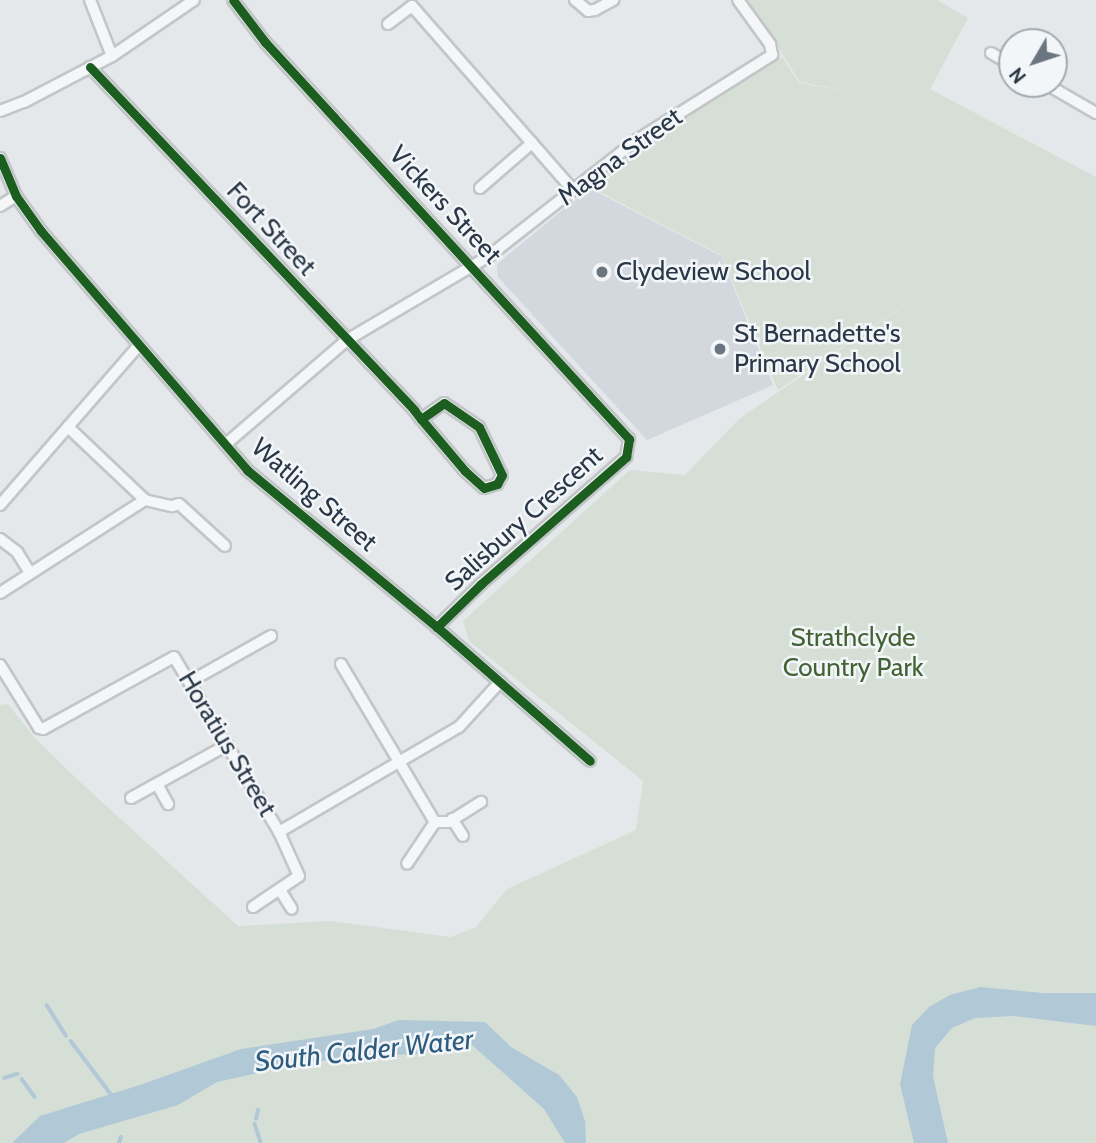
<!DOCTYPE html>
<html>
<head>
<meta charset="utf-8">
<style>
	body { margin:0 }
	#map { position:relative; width:1096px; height:1143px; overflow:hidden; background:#e5e8ea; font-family:Cabin,sans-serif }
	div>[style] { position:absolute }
	.built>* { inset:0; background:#d2d8dd }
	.green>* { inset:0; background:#d6dfd5 }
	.water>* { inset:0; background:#b1c8d7 }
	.stream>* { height:3.5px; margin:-1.75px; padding:0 1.75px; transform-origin:1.75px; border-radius:1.75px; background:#b1c8d7 }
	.roads { filter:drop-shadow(2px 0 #c3c6c8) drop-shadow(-2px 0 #c3c6c8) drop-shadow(0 2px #c3c6c8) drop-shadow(0 -2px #c3c6c8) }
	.street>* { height:10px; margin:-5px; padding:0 5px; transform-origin:5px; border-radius:5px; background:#f4f6f7 }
	.cycleway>* { height:9px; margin:-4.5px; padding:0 4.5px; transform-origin:4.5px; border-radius:4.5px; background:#1b5e20 }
	.dots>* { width:19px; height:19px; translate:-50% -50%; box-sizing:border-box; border:4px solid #f3f6f9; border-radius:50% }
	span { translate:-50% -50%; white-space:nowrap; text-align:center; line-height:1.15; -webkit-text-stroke:5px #f3f6f9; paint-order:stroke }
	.street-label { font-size:26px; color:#293746 }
	.poi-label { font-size:26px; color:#293746 }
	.left { translate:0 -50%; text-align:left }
	.park-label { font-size:26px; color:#436334 }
	.water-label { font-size:28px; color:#2e5c7f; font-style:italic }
	.north { position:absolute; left:998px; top:28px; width:70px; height:70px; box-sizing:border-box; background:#f3f6f9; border:2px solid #a2aab1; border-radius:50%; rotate:231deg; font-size:19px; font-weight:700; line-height:28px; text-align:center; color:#293746 }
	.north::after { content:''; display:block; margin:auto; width:24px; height:32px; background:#6b757f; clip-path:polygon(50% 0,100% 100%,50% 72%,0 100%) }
</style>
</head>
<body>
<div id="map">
	<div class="built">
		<i style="clip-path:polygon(589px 188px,721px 256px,773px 385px,647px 440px,498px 277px,497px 264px)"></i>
	</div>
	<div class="green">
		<i style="clip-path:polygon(748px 0,937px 0,968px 18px,930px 89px,1096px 177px,1096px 1143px,0 1143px,0 705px,8px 704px,34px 737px,79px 781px,238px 926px,330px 921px,451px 937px,476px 927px,507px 889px,636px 830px,643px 781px,469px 641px,463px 621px,630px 470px,685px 475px,739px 419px,930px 288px,778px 390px,721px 255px,590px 187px,640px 143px,703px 102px,782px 57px,799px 83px,855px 93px,800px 82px)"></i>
	</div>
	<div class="water">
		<i style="clip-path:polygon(980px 987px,1043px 993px,1096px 993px,1096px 1026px,1013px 1016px,975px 1018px,952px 1028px,935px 1048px,933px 1076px,948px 1143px,914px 1143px,900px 1084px,912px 1025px,929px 1007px,950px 995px)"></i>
		<i style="clip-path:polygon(399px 1020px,485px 1022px,511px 1047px,559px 1075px,577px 1097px,585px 1121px,586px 1143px,565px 1143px,544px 1109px,472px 1045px,449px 1044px,419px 1054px,354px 1056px,295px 1065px,217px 1082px,178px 1105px,79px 1134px,64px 1143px,12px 1143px,40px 1116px,140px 1085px,241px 1049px,373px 1029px)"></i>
	</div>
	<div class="stream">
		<i style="left:47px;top:1005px;width:36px;rotate:58deg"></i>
		<i style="left:71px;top:1041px;width:71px;rotate:53deg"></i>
		<i style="left:4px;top:1078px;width:14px;rotate:-17deg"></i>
		<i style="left:22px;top:1079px;width:22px;rotate:54deg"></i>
		<i style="left:256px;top:1119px;width:9px;rotate:-77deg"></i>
		<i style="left:255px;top:1124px;width:20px;rotate:72deg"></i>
		<i style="left:119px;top:1143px;width:6px;rotate:-72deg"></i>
	</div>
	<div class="roads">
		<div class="street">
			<i style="left:90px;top:0;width:60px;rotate:68.6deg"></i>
			<i style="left:233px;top:0;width:53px;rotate:52.7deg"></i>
			<i style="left:265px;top:42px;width:539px;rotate:47.48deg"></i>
			<i style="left:629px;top:439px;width:18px;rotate:99deg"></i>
			<i style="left:626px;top:457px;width:193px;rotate:138.8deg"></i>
			<i style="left:481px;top:584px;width:62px;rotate:135.7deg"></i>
			<i style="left:575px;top:0;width:17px;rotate:40deg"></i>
			<i style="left:588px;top:11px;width:7px;rotate:-8deg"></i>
			<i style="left:595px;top:10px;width:21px;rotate:-29deg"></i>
			<i style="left:388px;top:24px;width:30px;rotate:-37deg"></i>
			<i style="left:412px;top:6px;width:244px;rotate:48.8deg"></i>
			<i style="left:991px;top:53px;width:24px;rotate:30deg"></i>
			<i style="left:90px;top:67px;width:472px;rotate:46.6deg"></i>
			<i style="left:414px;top:410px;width:11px;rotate:52deg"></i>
			<i style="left:421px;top:419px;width:68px;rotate:49.8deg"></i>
			<i style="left:465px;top:471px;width:25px;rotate:42deg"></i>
			<i style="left:484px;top:488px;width:14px;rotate:-17deg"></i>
			<i style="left:497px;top:484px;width:10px;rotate:-61deg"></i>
			<i style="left:502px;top:475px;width:53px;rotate:-115.6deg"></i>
			<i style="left:479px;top:427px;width:42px;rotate:-145.6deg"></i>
			<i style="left:444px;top:403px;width:28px;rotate:145deg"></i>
			<i style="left:1046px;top:84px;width:58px;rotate:30.1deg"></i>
			<i style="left:0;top:111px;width:26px;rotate:-21deg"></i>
			<i style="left:24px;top:102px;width:99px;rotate:-27.6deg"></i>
			<i style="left:112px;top:56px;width:99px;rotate:-34.3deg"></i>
			<i style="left:0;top:158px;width:41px;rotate:67.2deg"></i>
			<i style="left:16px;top:196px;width:43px;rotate:54.5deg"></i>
			<i style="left:41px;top:231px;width:316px;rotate:49.2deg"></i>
			<i style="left:247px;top:470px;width:246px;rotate:39.6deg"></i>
			<i style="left:437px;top:627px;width:203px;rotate:41.2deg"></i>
			<i style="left:480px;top:188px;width:69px;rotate:-40.9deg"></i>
			<i style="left:0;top:206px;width:19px;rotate:-32deg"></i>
			<i style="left:68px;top:427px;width:106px;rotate:43.5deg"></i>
			<i style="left:226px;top:444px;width:160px;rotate:-40.7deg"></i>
			<i style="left:347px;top:340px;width:165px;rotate:-30.6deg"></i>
			<i style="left:489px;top:256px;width:188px;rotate:-38.1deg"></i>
			<i style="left:637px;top:140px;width:160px;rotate:-32.2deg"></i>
			<i style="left:772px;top:55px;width:11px;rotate:-100deg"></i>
			<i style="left:770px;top:44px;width:54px;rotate:-126deg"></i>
			<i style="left:0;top:505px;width:212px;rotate:-49deg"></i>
			<i style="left:0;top:539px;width:21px;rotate:37deg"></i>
			<i style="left:17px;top:552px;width:25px;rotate:58deg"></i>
			<i style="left:0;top:593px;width:172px;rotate:-32.7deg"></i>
			<i style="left:145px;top:500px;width:28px;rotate:13deg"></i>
			<i style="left:172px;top:506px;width:7px;rotate:-16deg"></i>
			<i style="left:179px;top:504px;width:62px;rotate:42.4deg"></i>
			<i style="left:341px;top:664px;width:184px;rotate:59.3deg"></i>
			<i style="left:435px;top:822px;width:50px;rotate:123.7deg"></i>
			<i style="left:0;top:665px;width:74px;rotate:58.2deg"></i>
			<i style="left:39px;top:728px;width:4px;rotate:14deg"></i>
			<i style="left:43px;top:729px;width:149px;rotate:-28.8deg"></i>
			<i style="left:174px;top:657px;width:204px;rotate:59deg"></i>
			<i style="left:279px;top:832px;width:208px;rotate:-30.3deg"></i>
			<i style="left:459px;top:727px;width:61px;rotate:-47.7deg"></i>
			<i style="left:191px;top:681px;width:92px;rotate:-29.4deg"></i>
			<i style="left:157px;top:784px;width:23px;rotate:61deg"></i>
			<i style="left:131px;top:798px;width:110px;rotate:-28.9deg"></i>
			<i style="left:452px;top:819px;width:20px;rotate:57deg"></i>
			<i style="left:435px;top:822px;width:14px"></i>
			<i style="left:449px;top:822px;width:38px;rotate:-32deg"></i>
			<i style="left:280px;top:890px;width:22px;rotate:58deg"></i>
			<i style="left:253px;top:907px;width:55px;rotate:-34deg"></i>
			<i style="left:299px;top:876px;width:48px;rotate:-114.4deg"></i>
		</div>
	</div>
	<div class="cycleway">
		<i style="left:233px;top:0;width:53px;rotate:52.7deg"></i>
		<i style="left:265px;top:42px;width:539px;rotate:47.48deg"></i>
		<i style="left:629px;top:439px;width:18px;rotate:99deg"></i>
		<i style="left:626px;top:457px;width:193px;rotate:138.8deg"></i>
		<i style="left:481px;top:584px;width:62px;rotate:135.7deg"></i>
		<i style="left:90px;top:67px;width:472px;rotate:46.6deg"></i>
		<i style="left:414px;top:410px;width:11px;rotate:52deg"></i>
		<i style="left:421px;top:419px;width:68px;rotate:49.8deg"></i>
		<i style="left:465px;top:471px;width:25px;rotate:42deg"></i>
		<i style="left:484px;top:488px;width:14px;rotate:-17deg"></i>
		<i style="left:497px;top:484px;width:10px;rotate:-61deg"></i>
		<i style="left:502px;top:475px;width:53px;rotate:-115.6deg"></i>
		<i style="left:479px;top:427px;width:42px;rotate:-145.6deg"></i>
		<i style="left:444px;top:403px;width:28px;rotate:145deg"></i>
		<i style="left:0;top:158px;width:41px;rotate:67.2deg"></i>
		<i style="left:16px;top:196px;width:43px;rotate:54.5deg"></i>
		<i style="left:41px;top:231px;width:316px;rotate:49.2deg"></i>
		<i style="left:247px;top:470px;width:246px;rotate:39.6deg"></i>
		<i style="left:437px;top:627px;width:203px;rotate:41.2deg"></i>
	</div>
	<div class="dots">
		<i style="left:602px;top:272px;background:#6b757f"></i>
		<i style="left:720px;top:349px;background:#6b757f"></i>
	</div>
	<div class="street-label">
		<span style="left:620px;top:157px;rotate:-36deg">Magna Street</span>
		<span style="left:445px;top:205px;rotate:47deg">Vickers Street</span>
		<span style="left:271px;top:229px;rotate:47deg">Fort Street</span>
		<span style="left:314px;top:495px;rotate:41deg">Watling Street</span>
		<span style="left:524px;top:519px;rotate:-42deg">Salisbury Crescent</span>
		<span style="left:227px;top:744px;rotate:59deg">Horatius Street</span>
	</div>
	<div class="poi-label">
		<span class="left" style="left:616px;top:272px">Clydeview School</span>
		<span class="left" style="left:734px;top:349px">St Bernadette's<br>Primary School</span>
	</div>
	<div class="park-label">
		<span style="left:853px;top:653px">Strathclyde<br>Country Park</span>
	</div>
	<div class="water-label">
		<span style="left:364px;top:1050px;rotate:-6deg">South Calder Water</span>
	</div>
	<div class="north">N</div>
</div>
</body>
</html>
